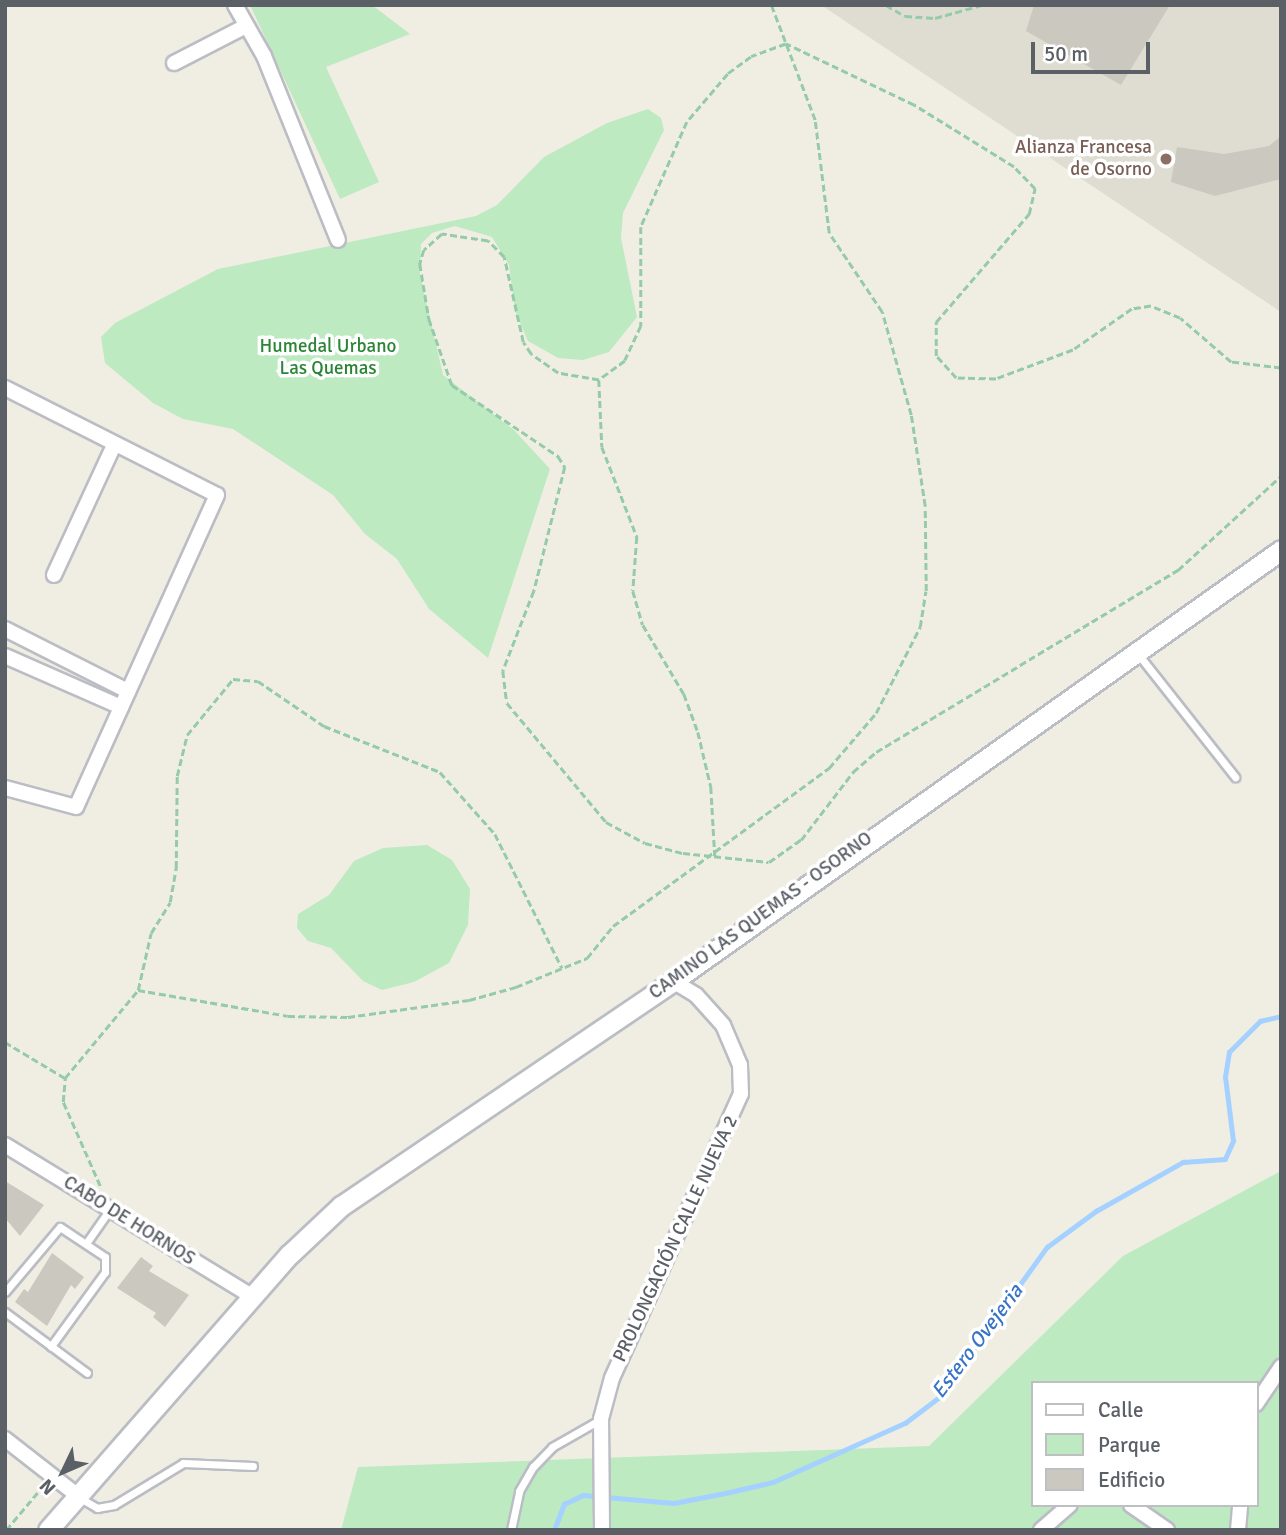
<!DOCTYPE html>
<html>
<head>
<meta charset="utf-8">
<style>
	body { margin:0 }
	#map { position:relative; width:1286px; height:1535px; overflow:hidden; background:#f0eee3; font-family:Signika,sans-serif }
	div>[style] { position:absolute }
	.education>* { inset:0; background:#dfddd2 }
	.green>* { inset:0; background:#bdeac0 }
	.stream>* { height:4.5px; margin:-2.25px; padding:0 2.25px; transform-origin:2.25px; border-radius:2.25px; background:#a4d1ff }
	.building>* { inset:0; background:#cbc8c0 }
	.path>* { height:2.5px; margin-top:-1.25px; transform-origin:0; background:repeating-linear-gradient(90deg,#95cba8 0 7px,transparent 0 10.5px) }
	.roads { filter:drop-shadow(2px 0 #bbbdc4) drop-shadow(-2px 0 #bbbdc4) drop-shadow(0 2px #bbbdc4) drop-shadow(0 -2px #bbbdc4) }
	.lane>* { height:7px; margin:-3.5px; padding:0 3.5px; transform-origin:3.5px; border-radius:3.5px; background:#fff }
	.street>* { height:14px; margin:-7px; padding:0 7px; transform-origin:7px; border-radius:7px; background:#fff }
	.secondary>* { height:19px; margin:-9.5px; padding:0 9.5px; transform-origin:9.5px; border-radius:9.5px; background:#fff }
	.dots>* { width:19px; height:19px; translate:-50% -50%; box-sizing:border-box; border:4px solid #fff; border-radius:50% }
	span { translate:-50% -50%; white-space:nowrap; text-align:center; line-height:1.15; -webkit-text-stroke:7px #fff; paint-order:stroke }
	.education-label { font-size:19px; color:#785e54 }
	.right { translate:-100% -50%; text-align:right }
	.park-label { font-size:19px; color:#2b8536 }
	.street-label { font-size:19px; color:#5b5f66 }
	.water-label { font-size:21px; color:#3874c6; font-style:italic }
	.frame { position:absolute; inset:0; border:7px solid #5b5f66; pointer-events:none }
	.legend { position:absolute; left:1031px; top:1381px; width:228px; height:126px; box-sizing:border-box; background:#fff; border:2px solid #bdbfc2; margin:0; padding:9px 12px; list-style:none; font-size:21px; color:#5b5f66 }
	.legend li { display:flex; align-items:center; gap:14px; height:35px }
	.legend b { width:35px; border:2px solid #bdbfc2 }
	.north { position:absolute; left:28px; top:1437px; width:70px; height:70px; -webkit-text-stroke:5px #fff; paint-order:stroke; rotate:226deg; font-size:19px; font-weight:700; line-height:28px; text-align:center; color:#5b5f66 }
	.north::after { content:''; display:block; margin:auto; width:24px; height:32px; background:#5b5f66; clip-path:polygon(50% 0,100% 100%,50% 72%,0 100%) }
	.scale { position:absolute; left:1031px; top:42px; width:119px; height:32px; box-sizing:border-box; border:4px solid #5b5f66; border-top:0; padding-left:9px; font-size:21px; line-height:24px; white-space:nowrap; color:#5b5f66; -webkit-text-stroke:5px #fff; paint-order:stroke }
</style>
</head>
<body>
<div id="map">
	<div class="education">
		<i style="clip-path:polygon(821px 5px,1281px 5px,1281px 312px)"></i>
	</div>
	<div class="green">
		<i style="clip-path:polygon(250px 5px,372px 5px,410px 34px,326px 67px,379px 182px,340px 199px)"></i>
		<i style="clip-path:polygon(648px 109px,661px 118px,664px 130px,623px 213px,621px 238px,637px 317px,609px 352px,583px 360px,558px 358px,528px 341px,515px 311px,509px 265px,492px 237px,455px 226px,432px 233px,421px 244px,420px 274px,443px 375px,514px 430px,550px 469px,488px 658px,429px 609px,397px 559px,365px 534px,333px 495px,233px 429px,183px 419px,153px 403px,105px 363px,101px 337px,115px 323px,218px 269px,476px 216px,497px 205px,544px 157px,607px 123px)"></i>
		<i style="clip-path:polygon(427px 845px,452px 860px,470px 889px,468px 925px,449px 963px,414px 982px,382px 990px,363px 981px,331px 948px,308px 941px,297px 928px,298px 914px,329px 895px,354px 861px,383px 848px)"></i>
		<i style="clip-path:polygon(evenodd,1281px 1171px,1281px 1530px,341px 1530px,358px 1467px,929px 1446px,1123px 1256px,1281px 1171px,1032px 1383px,1256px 1383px,1256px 1505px,1032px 1505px,1032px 1383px)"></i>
	</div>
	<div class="stream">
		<i style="left:554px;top:1530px;width:28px;rotate:-69deg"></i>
		<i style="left:564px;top:1504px;width:21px;rotate:-25deg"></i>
		<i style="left:583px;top:1495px;width:91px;rotate:5deg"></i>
		<i style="left:674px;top:1503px;width:57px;rotate:-11.1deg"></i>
		<i style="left:730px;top:1492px;width:44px;rotate:-13.1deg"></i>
		<i style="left:773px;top:1482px;width:145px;rotate:-24.1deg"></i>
		<i style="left:905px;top:1423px;width:41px;rotate:-37.1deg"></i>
		<i style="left:938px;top:1398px;width:186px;rotate:-54.2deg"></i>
		<i style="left:1047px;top:1247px;width:61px;rotate:-36.3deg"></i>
		<i style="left:1096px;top:1211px;width:100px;rotate:-29.4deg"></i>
		<i style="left:1183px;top:1162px;width:42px;rotate:-4.1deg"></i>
		<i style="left:1225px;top:1159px;width:20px;rotate:-66deg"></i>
		<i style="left:1233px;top:1141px;width:64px;rotate:-97.1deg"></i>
		<i style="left:1225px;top:1077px;width:25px;rotate:-81deg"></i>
		<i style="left:1229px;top:1052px;width:44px;rotate:-45deg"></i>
		<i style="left:1260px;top:1021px;width:22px;rotate:-13deg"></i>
	</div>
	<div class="building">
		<i style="clip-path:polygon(1034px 5px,1170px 5px,1121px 85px,1026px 31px)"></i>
		<i style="clip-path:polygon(1281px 136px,1281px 179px,1215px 196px,1171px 182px,1177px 147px,1224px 154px,1269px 146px)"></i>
		<i style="clip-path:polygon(5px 1181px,44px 1205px,20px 1236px,5px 1218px)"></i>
		<i style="clip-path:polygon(52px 1253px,84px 1277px,75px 1289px,71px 1285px,47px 1326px,15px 1302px,24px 1289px,28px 1292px)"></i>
		<i style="clip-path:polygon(141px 1257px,153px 1266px,149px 1271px,189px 1295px,165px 1327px,153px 1317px,156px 1313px,117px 1288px)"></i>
	</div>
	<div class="path">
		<i style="left:886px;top:5px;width:22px;rotate:30deg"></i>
		<i style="left:905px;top:16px;width:30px;rotate:4deg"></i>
		<i style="left:935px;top:18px;width:49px;rotate:-15.5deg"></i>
		<i style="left:1281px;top:368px;width:50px;rotate:-173.2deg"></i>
		<i style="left:1231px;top:362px;width:67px;rotate:-139.2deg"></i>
		<i style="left:1180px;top:318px;width:31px;rotate:-158deg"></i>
		<i style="left:1151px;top:306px;width:19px;rotate:171deg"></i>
		<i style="left:1132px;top:309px;width:72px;rotate:145.2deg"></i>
		<i style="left:1073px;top:350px;width:82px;rotate:159.4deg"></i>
		<i style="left:996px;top:379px;width:40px;rotate:-178.6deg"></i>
		<i style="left:956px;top:378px;width:30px;rotate:-132deg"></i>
		<i style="left:936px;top:356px;width:34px;rotate:-90deg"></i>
		<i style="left:936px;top:322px;width:143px;rotate:-49.3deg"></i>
		<i style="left:1029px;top:214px;width:26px;rotate:-77deg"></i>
		<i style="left:1035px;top:189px;width:30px;rotate:-134deg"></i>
		<i style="left:1014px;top:167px;width:118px;rotate:-148.2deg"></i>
		<i style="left:914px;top:105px;width:142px;rotate:-154.5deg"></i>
		<i style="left:786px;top:44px;width:37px;rotate:160deg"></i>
		<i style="left:751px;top:57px;width:29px;rotate:144deg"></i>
		<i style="left:728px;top:74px;width:63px;rotate:130.5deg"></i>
		<i style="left:687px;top:122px;width:115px;rotate:113.7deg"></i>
		<i style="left:641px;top:227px;width:99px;rotate:90deg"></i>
		<i style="left:641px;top:326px;width:38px;rotate:115deg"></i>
		<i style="left:625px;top:361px;width:32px;rotate:144deg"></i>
		<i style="left:599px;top:380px;width:42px;rotate:-170.3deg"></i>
		<i style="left:558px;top:373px;width:33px;rotate:-145deg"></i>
		<i style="left:531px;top:354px;width:14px;rotate:-124deg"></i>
		<i style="left:523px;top:342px;width:87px;rotate:-102.6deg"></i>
		<i style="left:504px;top:257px;width:23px;rotate:-135deg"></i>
		<i style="left:488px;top:241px;width:47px;rotate:-171.3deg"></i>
		<i style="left:442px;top:234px;width:24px;rotate:138deg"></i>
		<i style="left:424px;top:250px;width:15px;rotate:106deg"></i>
		<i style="left:420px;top:264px;width:56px;rotate:80.7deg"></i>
		<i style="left:429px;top:319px;width:70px;rotate:70.8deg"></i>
		<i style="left:452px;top:385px;width:128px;rotate:33.8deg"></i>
		<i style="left:558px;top:456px;width:13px;rotate:58deg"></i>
		<i style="left:565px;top:467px;width:128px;rotate:104deg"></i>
		<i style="left:534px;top:591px;width:86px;rotate:111.2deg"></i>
		<i style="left:503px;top:671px;width:32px;rotate:83deg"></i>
		<i style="left:507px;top:703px;width:155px;rotate:50.2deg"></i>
		<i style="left:606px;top:822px;width:44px;rotate:28.3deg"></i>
		<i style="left:645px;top:843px;width:39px;rotate:15deg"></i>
		<i style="left:683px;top:853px;width:86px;rotate:6deg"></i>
		<i style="left:769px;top:862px;width:39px;rotate:-35deg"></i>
		<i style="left:801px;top:840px;width:86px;rotate:-52.6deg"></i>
		<i style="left:853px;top:772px;width:30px;rotate:-41deg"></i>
		<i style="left:876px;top:752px;width:353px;rotate:-31.1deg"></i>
		<i style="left:1178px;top:570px;width:139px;rotate:-42.4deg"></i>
		<i style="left:599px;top:380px;width:67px;rotate:87.4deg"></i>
		<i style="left:602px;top:447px;width:97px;rotate:68.7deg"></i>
		<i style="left:637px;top:537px;width:54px;rotate:94.2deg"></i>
		<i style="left:633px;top:591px;width:35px;rotate:74deg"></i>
		<i style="left:643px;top:625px;width:80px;rotate:59.3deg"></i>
		<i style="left:684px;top:694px;width:40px;rotate:69.8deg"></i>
		<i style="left:698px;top:732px;width:57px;rotate:76.7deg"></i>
		<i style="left:711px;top:787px;width:69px;rotate:86.7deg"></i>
		<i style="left:138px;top:990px;width:152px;rotate:9.8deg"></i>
		<i style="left:288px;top:1016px;width:60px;rotate:1deg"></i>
		<i style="left:348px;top:1017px;width:122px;rotate:-8deg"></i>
		<i style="left:469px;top:1000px;width:49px;rotate:-15.5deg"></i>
		<i style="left:516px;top:987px;width:77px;rotate:-22.2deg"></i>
		<i style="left:587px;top:958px;width:41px;rotate:-50.9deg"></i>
		<i style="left:613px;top:926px;width:268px;rotate:-36.2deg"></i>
		<i style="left:829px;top:768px;width:72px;rotate:-49.5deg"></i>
		<i style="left:876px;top:713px;width:97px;rotate:-62.9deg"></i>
		<i style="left:920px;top:627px;width:36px;rotate:-81deg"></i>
		<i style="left:926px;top:591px;width:85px;rotate:-90.7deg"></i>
		<i style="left:925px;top:506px;width:92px;rotate:-98.7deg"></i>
		<i style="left:911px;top:415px;width:107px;rotate:-105.7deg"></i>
		<i style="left:882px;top:312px;width:95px;rotate:-123.9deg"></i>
		<i style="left:829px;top:233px;width:114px;rotate:-97.1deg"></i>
		<i style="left:815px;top:120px;width:123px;rotate:-110.9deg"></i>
		<i style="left:5px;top:1042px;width:70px;rotate:31deg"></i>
		<i style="left:100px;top:1186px;width:92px;rotate:-113.8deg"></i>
		<i style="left:63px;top:1102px;width:24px;rotate:-85deg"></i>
		<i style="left:65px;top:1078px;width:114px;rotate:-50.3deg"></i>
		<i style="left:138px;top:990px;width:58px;rotate:-77.2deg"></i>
		<i style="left:151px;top:933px;width:36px;rotate:-58deg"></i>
		<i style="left:170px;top:902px;width:35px;rotate:-80deg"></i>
		<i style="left:176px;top:868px;width:92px;rotate:-89.4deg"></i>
		<i style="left:177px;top:776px;width:42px;rotate:-76.3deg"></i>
		<i style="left:187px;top:735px;width:72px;rotate:-50.6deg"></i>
		<i style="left:233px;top:679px;width:25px;rotate:5deg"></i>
		<i style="left:258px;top:681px;width:80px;rotate:34.3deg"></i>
		<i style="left:324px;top:726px;width:125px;rotate:21.6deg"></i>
		<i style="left:440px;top:772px;width:83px;rotate:48.4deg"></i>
		<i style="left:495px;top:834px;width:150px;rotate:63.4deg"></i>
		<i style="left:6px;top:1530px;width:57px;rotate:-49.9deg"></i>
	</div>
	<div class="roads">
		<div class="lane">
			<i style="left:1138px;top:654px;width:157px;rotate:51.7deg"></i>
			<i style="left:87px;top:1242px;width:40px;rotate:-55.1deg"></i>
			<i style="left:5px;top:1292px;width:85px;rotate:-49.8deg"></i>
			<i style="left:60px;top:1227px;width:54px;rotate:33.7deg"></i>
			<i style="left:105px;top:1257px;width:15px;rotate:90deg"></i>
			<i style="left:105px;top:1272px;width:92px;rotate:126.1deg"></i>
			<i style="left:5px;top:1312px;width:102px;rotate:36.6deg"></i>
			<i style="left:80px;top:1498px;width:20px;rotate:30deg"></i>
			<i style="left:97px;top:1508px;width:17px;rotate:-10deg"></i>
			<i style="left:114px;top:1505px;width:81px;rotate:-31.3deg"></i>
			<i style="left:183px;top:1463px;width:70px;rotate:2.5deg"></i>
			<i style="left:511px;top:1530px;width:40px;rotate:-78deg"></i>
			<i style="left:519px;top:1491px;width:28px;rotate:-60deg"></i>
			<i style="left:533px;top:1467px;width:28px;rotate:-46deg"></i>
			<i style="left:552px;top:1447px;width:56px;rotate:-29.7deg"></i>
		</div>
		<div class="street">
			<i style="left:235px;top:5px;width:59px;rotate:60.4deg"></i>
			<i style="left:264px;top:56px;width:198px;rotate:68.1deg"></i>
			<i style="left:174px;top:63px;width:81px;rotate:-27.2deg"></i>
			<i style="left:5px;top:388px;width:237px;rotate:26.8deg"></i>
			<i style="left:217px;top:495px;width:342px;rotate:114.3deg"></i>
			<i style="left:76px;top:807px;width:73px;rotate:-165deg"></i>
			<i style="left:54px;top:575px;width:143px;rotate:-65.2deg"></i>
			<i style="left:5px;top:629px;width:138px;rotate:26.8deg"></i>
			<i style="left:5px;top:656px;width:127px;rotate:23.7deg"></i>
			<i style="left:5px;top:1145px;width:291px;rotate:31.5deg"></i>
			<i style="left:1256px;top:1404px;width:45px;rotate:-56deg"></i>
			<i style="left:5px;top:1439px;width:91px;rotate:37.9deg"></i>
			<i style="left:1131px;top:1505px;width:44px;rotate:34.8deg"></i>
			<i style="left:602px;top:1530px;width:111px;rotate:-90.5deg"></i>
			<i style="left:601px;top:1419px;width:42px;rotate:-75deg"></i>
			<i style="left:612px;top:1378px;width:312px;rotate:-65.6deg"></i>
			<i style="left:741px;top:1094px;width:29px;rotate:-92deg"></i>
			<i style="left:740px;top:1065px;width:43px;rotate:-113deg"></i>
			<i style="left:723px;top:1025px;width:40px;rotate:-132deg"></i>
			<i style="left:696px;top:995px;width:27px;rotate:-149deg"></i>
			<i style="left:1041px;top:1530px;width:38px;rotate:-41deg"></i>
			<i style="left:1238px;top:1530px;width:25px;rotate:-85deg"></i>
		</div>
		<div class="secondary">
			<i style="left:48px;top:1530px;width:367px;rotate:-48.8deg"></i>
			<i style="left:290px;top:1254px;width:70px;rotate:-43.3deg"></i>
			<i style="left:341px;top:1206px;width:401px;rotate:-34.1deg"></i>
			<i style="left:673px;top:981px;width:745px;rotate:-35.33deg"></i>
		</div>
	</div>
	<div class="dots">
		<i style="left:1166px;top:159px;background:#8d6e63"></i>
	</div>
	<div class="education-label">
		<span class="right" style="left:1152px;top:159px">Alianza Francesa<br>de Osorno</span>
	</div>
	<div class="park-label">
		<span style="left:328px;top:358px">Humedal Urbano<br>Las Quemas</span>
	</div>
	<div class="street-label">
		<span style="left:761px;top:916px;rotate:-36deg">CAMINO LAS QUEMAS - OSORNO</span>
		<span style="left:129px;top:1221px;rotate:32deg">CABO DE HORNOS</span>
		<span style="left:676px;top:1239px;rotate:-65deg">PROLONGACIÓN CALLE NUEVA 2</span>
	</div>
	<div class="water-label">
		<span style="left:977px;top:1341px;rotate:-53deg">Estero Ovejeria</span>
	</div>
	<div class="frame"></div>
	<ul class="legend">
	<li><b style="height:9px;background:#fff"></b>Calle</li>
	<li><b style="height:19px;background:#bdeac0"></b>Parque</li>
	<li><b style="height:19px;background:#cbc8c0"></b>Edificio</li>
	</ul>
	<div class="north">N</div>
	<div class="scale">50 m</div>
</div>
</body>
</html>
